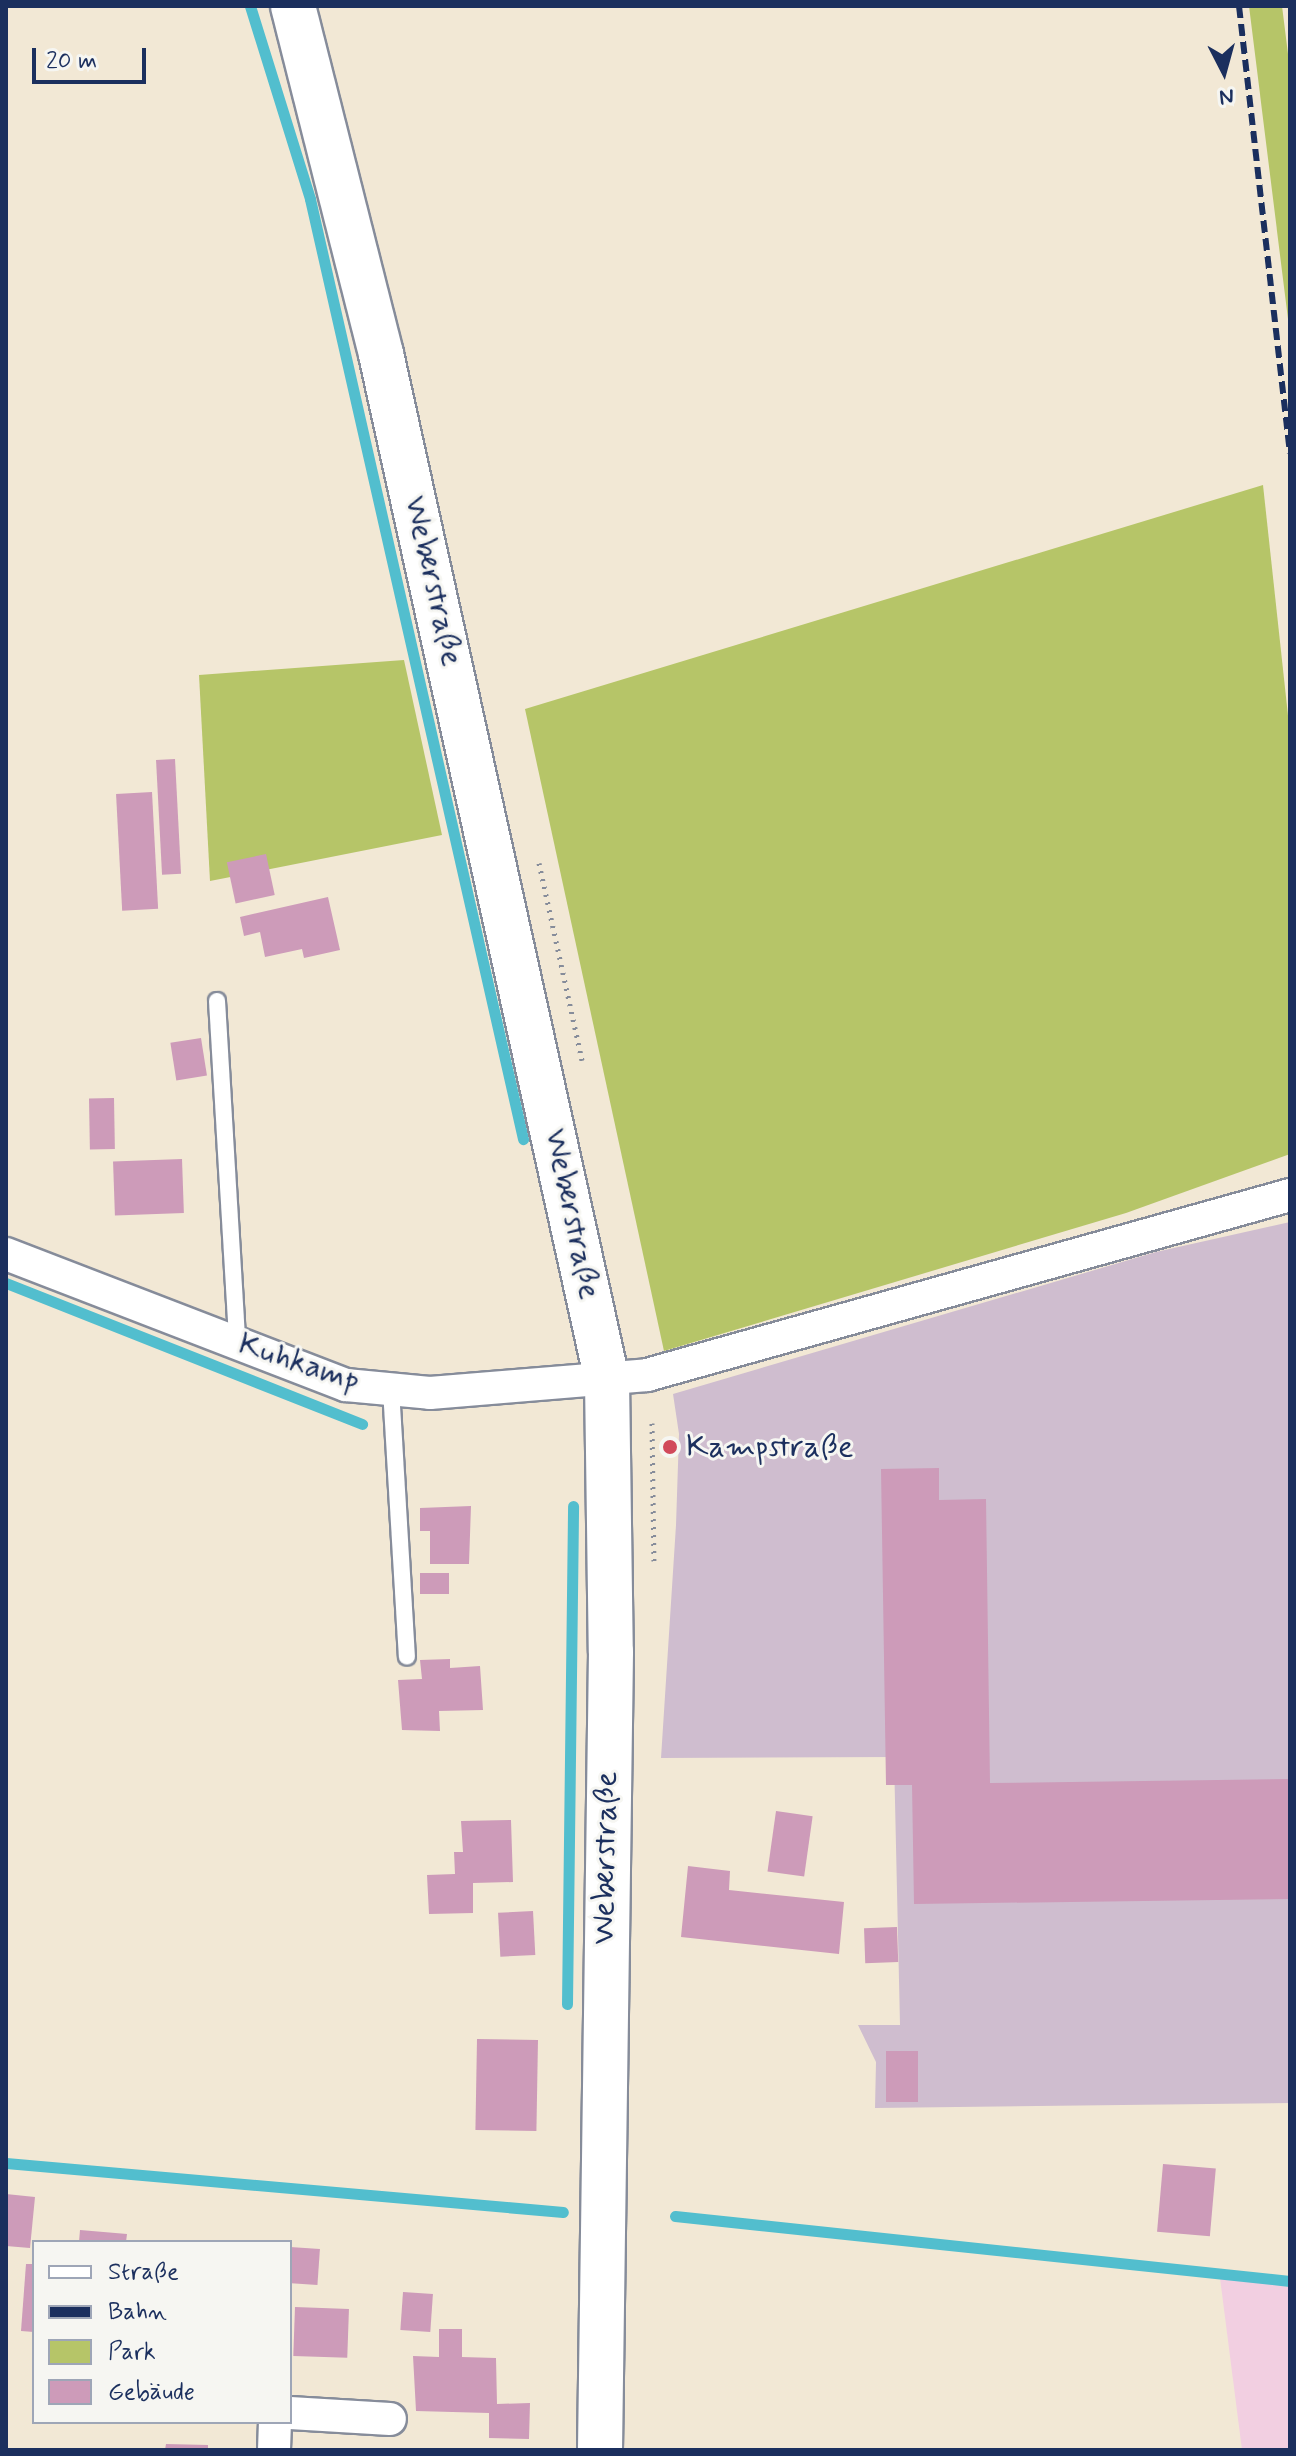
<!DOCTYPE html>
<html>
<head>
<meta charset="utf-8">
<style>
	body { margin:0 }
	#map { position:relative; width:1296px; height:2456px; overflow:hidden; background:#f2e8d5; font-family:Mynerve,sans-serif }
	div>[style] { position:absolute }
	.built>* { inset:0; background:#f2cfe1 }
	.industrial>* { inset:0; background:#cfbdcf }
	.green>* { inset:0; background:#b6c568 }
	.stream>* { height:11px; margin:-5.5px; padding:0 5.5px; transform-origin:5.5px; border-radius:5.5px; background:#52bece }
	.building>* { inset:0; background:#cd9bb9; transform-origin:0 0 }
	.path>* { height:5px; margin-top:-2.5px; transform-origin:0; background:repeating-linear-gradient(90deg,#868c9a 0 2px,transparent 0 8px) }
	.roads { filter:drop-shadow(2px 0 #868c9a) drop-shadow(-2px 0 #868c9a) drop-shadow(0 2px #868c9a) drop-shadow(0 -2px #868c9a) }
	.lane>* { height:16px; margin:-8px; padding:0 8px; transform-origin:8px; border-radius:8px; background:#fff }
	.street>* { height:32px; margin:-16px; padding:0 16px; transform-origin:16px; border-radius:16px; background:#fff }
	.secondary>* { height:44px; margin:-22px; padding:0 22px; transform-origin:22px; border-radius:22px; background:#fff }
	.rail>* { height:6px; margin-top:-3px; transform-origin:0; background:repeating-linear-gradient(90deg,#1b2f5e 0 12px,transparent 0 18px) }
	.dots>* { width:22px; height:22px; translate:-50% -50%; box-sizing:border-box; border:4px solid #f6f6f2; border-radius:50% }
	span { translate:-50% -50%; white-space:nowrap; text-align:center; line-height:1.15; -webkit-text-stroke:6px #f6f6f2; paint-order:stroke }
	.street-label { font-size:32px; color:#1b2f5e }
	.poi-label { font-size:32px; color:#1b2f5e }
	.left { translate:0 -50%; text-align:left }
	.frame { position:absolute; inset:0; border:8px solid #1b2f5e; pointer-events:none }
	.legend { position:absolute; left:32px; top:2240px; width:260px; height:184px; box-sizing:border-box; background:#f6f6f2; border:2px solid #9ea6b7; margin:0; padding:10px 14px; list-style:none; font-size:24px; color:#1b2f5e }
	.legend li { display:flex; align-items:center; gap:16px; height:40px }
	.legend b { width:40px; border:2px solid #9ea6b7 }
	.north { position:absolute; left:1184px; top:32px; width:80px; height:80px; -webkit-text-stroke:6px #f6f6f2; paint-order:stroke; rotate:174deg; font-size:22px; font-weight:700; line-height:32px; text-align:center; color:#1b2f5e }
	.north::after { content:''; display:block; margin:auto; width:28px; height:36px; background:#1b2f5e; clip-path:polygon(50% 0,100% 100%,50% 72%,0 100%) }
	.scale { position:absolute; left:32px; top:48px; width:114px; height:36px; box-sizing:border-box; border:4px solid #1b2f5e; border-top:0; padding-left:10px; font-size:24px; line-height:28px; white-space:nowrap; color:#1b2f5e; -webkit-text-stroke:6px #f6f6f2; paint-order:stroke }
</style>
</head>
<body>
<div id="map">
	<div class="built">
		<i style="clip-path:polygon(1220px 2278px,1290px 2285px,1290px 2450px,1242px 2450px)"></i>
	</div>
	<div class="industrial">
		<i style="clip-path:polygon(1290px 1222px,1290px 2103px,875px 2108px,876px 2062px,858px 2025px,900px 2025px,894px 1757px,661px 1758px,676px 1525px,679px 1434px,673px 1394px,1156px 1252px)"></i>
	</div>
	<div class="green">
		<i style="clip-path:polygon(1249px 6px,1282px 6px,1290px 70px,1290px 335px)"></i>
		<i style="clip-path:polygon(1263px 485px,1290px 734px,1290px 1154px,1126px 1213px,664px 1351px,525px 709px)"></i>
		<i style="clip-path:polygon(404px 660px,442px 835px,210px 881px,199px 675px)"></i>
	</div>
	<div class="stream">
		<i style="left:250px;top:6px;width:202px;rotate:72.7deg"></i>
		<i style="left:310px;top:199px;width:964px;rotate:77.23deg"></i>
		<i style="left:6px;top:1283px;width:383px;rotate:21.6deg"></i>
		<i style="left:567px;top:2004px;width:498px;rotate:-89.3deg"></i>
		<i style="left:6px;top:2163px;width:559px;rotate:5.03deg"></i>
		<i style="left:675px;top:2216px;width:618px;rotate:6.03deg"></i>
	</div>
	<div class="building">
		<i style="left:175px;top:759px;width:115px;height:19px;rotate:87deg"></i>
		<i style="left:152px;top:792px;width:117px;height:36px;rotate:87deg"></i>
		<i style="left:266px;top:854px;width:42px;height:40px;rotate:78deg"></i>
		<i style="clip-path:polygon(328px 897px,340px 950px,304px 958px,302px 949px,265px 957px,260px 932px,244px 936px,240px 917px)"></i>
		<i style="left:201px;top:1038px;width:38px;height:31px;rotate:81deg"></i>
		<i style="left:114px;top:1098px;width:51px;height:25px;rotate:89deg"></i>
		<i style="left:182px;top:1159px;width:54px;height:69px;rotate:88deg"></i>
		<i style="clip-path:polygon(939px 1468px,939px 1500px,986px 1499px,990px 1783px,1290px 1779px,1290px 1899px,914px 1904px,912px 1785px,886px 1785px,881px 1469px)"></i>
		<i style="clip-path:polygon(471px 1506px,469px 1564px,430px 1564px,430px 1531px,420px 1531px,420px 1508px)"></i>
		<i style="left:420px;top:1573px;width:29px;height:21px"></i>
		<i style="clip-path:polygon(450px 1659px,450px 1668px,480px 1666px,483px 1710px,439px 1711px,440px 1731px,402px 1730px,398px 1680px,422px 1679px,420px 1660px)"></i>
		<i style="left:776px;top:1811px;width:37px;height:61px;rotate:8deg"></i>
		<i style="clip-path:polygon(511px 1820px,513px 1882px,473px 1883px,473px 1913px,429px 1914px,427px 1875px,455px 1874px,454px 1852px,463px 1852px,461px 1821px)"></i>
		<i style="clip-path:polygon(688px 1866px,730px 1871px,729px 1890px,844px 1902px,839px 1954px,681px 1937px)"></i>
		<i style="left:533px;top:1911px;width:44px;height:35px;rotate:87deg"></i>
		<i style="left:897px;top:1927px;width:35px;height:33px;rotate:88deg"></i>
		<i style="left:477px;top:2039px;width:61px;height:91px;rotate:1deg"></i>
		<i style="left:918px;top:2051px;width:51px;height:32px;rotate:90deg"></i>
		<i style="left:1163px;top:2164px;width:53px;height:68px;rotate:5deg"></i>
		<i style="clip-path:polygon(6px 2194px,35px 2197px,30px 2248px,6px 2246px)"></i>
		<i style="clip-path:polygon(80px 2230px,127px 2234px,126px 2242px,79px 2242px)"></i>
		<i style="left:290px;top:2247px;width:30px;height:36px;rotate:4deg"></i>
		<i style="clip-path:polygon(26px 2264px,34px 2264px,34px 2332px,21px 2331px)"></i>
		<i style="left:403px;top:2292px;width:30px;height:38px;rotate:4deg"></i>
		<i style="left:295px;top:2307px;width:54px;height:49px;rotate:2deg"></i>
		<i style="clip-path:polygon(439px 2329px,462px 2329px,462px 2357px,496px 2358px,497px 2404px,530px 2403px,529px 2439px,489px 2438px,489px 2413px,416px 2411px,413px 2356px,439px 2357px)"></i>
		<i style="clip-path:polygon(166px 2444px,208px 2445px,208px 2450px,165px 2450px)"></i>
	</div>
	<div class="path">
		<i style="left:539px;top:863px;width:202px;rotate:77.7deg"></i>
		<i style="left:652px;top:1423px;width:138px;rotate:89.2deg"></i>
	</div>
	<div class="roads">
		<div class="lane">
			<i style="left:217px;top:1001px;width:342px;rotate:86.6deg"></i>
			<i style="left:391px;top:1389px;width:268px;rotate:86.6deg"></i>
		</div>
		<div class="street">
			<i style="left:6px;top:1254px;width:364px;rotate:21.1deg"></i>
			<i style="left:346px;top:1385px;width:84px;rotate:5.4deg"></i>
			<i style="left:430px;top:1393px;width:218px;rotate:-4.7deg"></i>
			<i style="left:647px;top:1375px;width:668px;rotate:-15.64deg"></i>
			<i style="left:290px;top:2413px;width:100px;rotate:3.4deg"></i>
			<i style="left:274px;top:2450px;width:28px;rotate:-88deg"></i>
		</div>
		<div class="secondary">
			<i style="left:293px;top:6px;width:359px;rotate:75.8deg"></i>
			<i style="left:381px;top:354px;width:1051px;rotate:77.58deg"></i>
			<i style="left:607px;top:1380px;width:272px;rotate:89.2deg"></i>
			<i style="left:611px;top:1652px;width:798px;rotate:90.79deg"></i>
		</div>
	</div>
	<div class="rail">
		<i style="left:1239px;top:6px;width:450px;rotate:83.5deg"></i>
	</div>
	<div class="dots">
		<i style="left:670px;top:1447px;background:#d1495b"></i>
	</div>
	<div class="street-label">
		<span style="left:433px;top:581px;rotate:77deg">Weberstraße</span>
		<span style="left:572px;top:1214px;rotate:78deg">Weberstraße</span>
		<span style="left:299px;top:1363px;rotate:18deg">Kuhkamp</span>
		<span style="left:606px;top:1858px;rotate:-89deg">Weberstraße</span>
	</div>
	<div class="poi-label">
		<span class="left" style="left:686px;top:1447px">Kampstraße</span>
	</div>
	<div class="frame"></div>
	<ul class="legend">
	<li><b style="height:10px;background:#fff"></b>Straße</li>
	<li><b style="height:10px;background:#1b2f5e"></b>Bahn</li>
	<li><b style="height:22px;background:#b6c568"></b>Park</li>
	<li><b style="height:22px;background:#cd9bb9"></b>Gebäude</li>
	</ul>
	<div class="north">N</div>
	<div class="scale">20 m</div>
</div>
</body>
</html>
